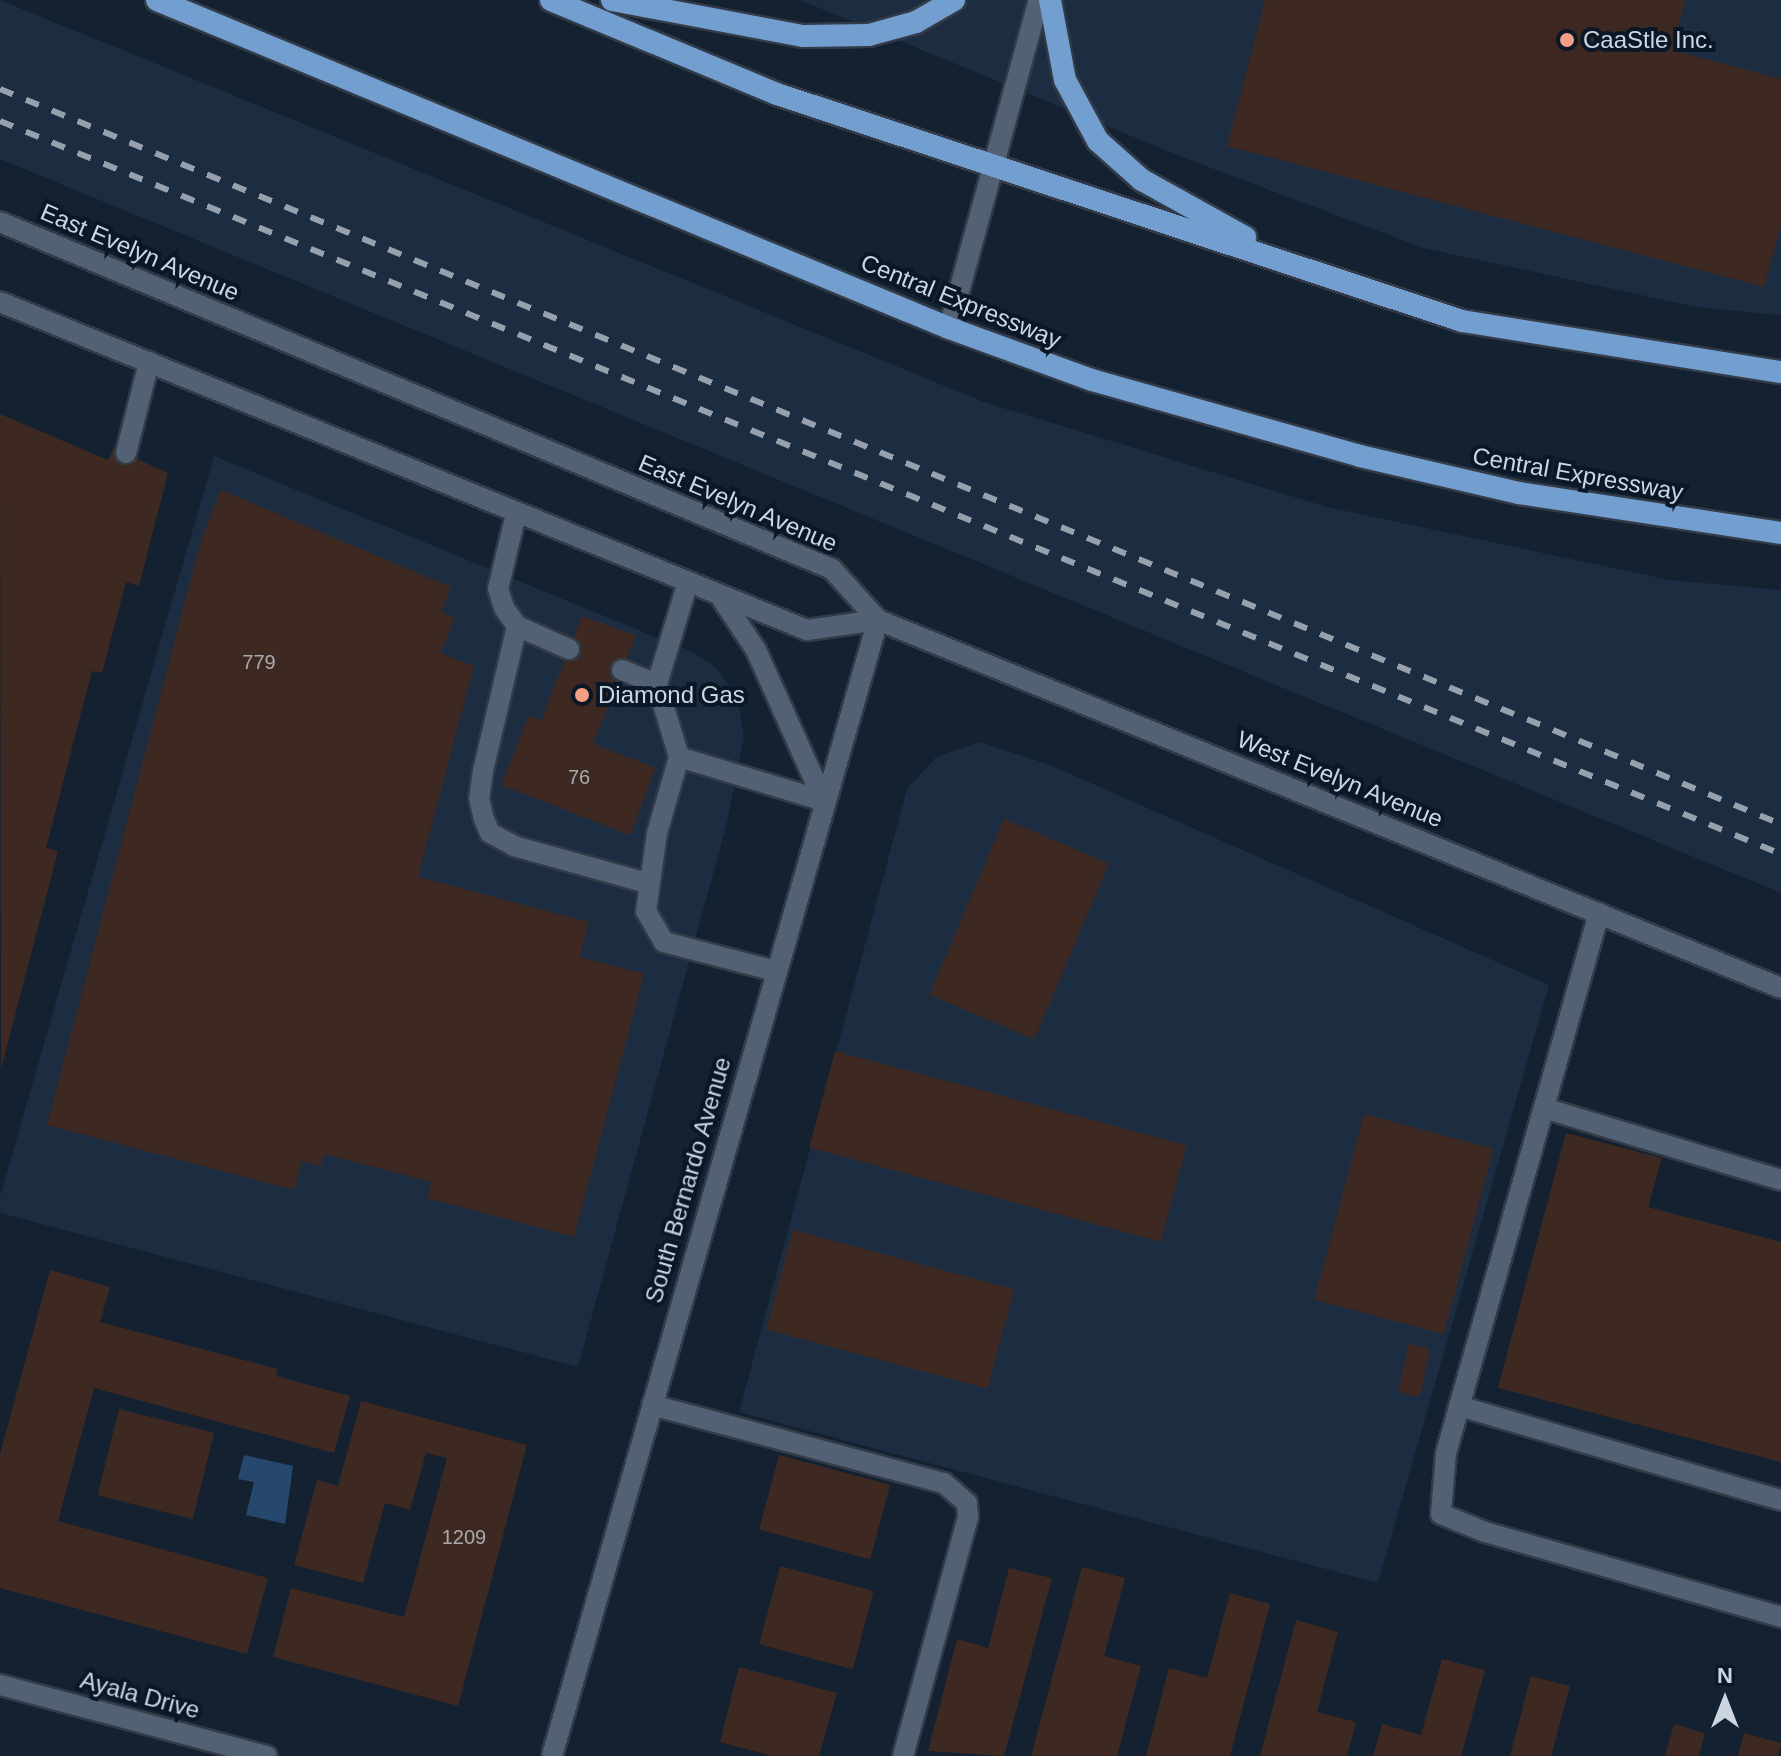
<!DOCTYPE html>
<html>
<head>
<meta charset="utf-8">
<style>
	body { margin:0 }
	#map { position:relative; width:1781px; height:1756px; overflow:hidden; background:#132130; font-family:Arial,sans-serif }
	div>[style] { position:absolute }
	.built>* { inset:0; background:#1c2d41 }
	.water>* { inset:0; background:#27486d }
	.building>* { inset:0; background:#3e2922; transform-origin:0 0 }
	.roads { filter:drop-shadow(2px 0 #323b47) drop-shadow(-2px 0 #323b47) drop-shadow(0 2px #323b47) drop-shadow(0 -2px #323b47) }
	.service>* { height:20px; margin:-10px; padding:0 10px; transform-origin:10px; border-radius:10px; background:#526173 }
	.minor>* { height:20px; margin:-10px; padding:0 10px; transform-origin:10px; border-radius:10px; background:#526173 }
	.tertiary>* { height:20px; margin:-10px; padding:0 10px; transform-origin:10px; border-radius:10px; background:#526173 }
	.secondary>* { height:20px; margin:-10px; padding:0 10px; transform-origin:10px; border-radius:10px; background:#526173 }
	.trunk>* { height:22px; margin:-11px; padding:0 11px; transform-origin:11px; border-radius:11px; background:#739ed0 }
	.rail>* { height:6px; margin-top:-3px; transform-origin:0; background:repeating-linear-gradient(90deg,#96a1ad 0 14px,transparent 0 28px) }
	.dots>* { width:22px; height:22px; translate:-50% -50%; box-sizing:border-box; border:4px solid #0a1726; border-radius:50% }
	span { translate:-50% -50%; white-space:nowrap; text-align:center; line-height:1.15; -webkit-text-stroke:8px #0a1726; paint-order:stroke }
	.number-label { font-size:20px; color:#a8aab0 }
	.number-label span { -webkit-text-stroke-width:0 }
	.poi-label { font-size:24px; color:#ccd5e0 }
	.left { translate:0 -50%; text-align:left }
	.street-label { font-size:24px; color:#ccd5e0 }
	.north { position:absolute; left:1685px; top:1660px; width:80px; height:80px; -webkit-text-stroke:6px #0a1726; paint-order:stroke; rotate:0deg; font-size:22px; font-weight:700; line-height:32px; text-align:center; color:#ccd5e0 }
	.north::after { content:''; display:block; margin:auto; width:28px; height:36px; background:#ccd5e0; clip-path:polygon(50% 0,100% 100%,50% 72%,0 100%) }
</style>
</head>
<body>
<div id="map">
	<div class="built">
		<i style="clip-path:polygon(0 0,984px 402px,1327px 507px,1670px 580px,1781px 590px,1781px 893px,0 159px)"></i>
		<i style="clip-path:polygon(800px 0,1781px 0,1781px 315px,1696px 307px,1423px 248px,1185px 158px)"></i>
		<i style="clip-path:polygon(214px 456px,692px 652px,713px 665px,737px 695px,744px 737px,726px 827px,578px 1367px,0 1213px,0 1196px)"></i>
		<i style="clip-path:polygon(980px 742px,1050px 765px,1549px 985px,1378px 1583px,739px 1412px,907px 789px,936px 757px)"></i>
	</div>
	<div class="water">
		<i style="clip-path:polygon(244px 1455px,293px 1466px,285px 1524px,246px 1515px,254px 1482px,238px 1479px)"></i>
	</div>
	<div class="building">
		<i style="clip-path:polygon(1265px 0,1685px 0,1672px 50px,1781px 79px,1781px 224px,1764px 287px,1227px 146px)"></i>
		<i style="clip-path:polygon(0 414px,108px 460px,113px 448px,168px 473px,139px 586px,126px 582px,102px 673px,92px 671px,46px 848px,58px 851px,1px 1069px)"></i>
		<i style="clip-path:polygon(221px 490px,451px 587px,441px 612px,455px 618px,440px 653px,474px 666px,418px 877px,589px 922px,580px 957px,644px 974px,574px 1237px,427px 1198px,431px 1182px,324px 1154px,321px 1166px,302px 1161px,294px 1190px,47px 1125px,202px 537px)"></i>
		<i style="clip-path:polygon(582px 616px,636px 636px,593px 744px,656px 768px,630px 835px,501px 785px,529px 715px,541px 721px)"></i>
		<i style="left:1004px;top:819px;width:114px;height:191px;rotate:23deg"></i>
		<i style="left:835px;top:1051px;width:364px;height:100px;rotate:15deg"></i>
		<i style="left:1364px;top:1114px;width:134px;height:192px;rotate:15deg"></i>
		<i style="clip-path:polygon(1566px 1133px,1662px 1158px,1648px 1207px,1781px 1242px,1781px 1462px,1498px 1388px)"></i>
		<i style="left:793px;top:1230px;width:229px;height:103px;rotate:15deg"></i>
		<i style="clip-path:polygon(50px 1270px,110px 1287px,100px 1322px,278px 1369px,276px 1376px,350px 1396px,334px 1453px,94px 1388px,58px 1521px,268px 1578px,247px 1654px,0 1588px,0 1454px)"></i>
		<i style="left:1409px;top:1344px;width:22px;height:49px;rotate:13deg"></i>
		<i style="clip-path:polygon(361px 1401px,527px 1445px,458px 1706px,273px 1657px,291px 1588px,404px 1617px,447px 1458px,426px 1453px,410px 1510px,385px 1503px,363px 1583px,294px 1565px,317px 1480px,338px 1486px)"></i>
		<i style="left:119px;top:1409px;width:98px;height:89px;rotate:14deg"></i>
		<i style="left:779px;top:1455px;width:115px;height:77px;rotate:15deg"></i>
		<i style="left:780px;top:1566px;width:97px;height:81px;rotate:15deg"></i>
		<i style="clip-path:polygon(1082px 1567px,1125px 1578px,1104px 1656px,1141px 1666px,1117px 1756px,1031px 1756px)"></i>
		<i style="clip-path:polygon(1009px 1568px,1052px 1578px,1004px 1756px,928px 1751px,957px 1639px,988px 1648px)"></i>
		<i style="clip-path:polygon(1230px 1593px,1270px 1604px,1230px 1756px,1146px 1756px,1169px 1668px,1207px 1678px)"></i>
		<i style="clip-path:polygon(1296px 1620px,1338px 1632px,1317px 1712px,1356px 1722px,1347px 1756px,1260px 1756px)"></i>
		<i style="clip-path:polygon(1442px 1659px,1485px 1670px,1461px 1756px,1373px 1756px,1382px 1724px,1421px 1735px)"></i>
		<i style="clip-path:polygon(739px 1667px,837px 1693px,819px 1756px,772px 1756px,720px 1742px)"></i>
		<i style="clip-path:polygon(1531px 1676px,1570px 1686px,1551px 1756px,1510px 1756px)"></i>
		<i style="clip-path:polygon(1674px 1724px,1705px 1733px,1699px 1756px,1665px 1756px)"></i>
		<i style="clip-path:polygon(1744px 1733px,1781px 1743px,1778px 1756px,1738px 1756px)"></i>
	</div>
	<div class="roads">
		<div class="service">
			<i style="left:126px;top:453px;width:94px;rotate:-75.8deg"></i>
			<i style="left:516px;top:514px;width:77px;rotate:103.5deg"></i>
			<i style="left:498px;top:589px;width:20px;rotate:72deg"></i>
			<i style="left:504px;top:608px;width:22px;rotate:54deg"></i>
			<i style="left:517px;top:626px;width:57px;rotate:23.9deg"></i>
			<i style="left:517px;top:626px;width:149px;rotate:103.2deg"></i>
			<i style="left:483px;top:771px;width:27px;rotate:98deg"></i>
			<i style="left:479px;top:798px;width:22px;rotate:77deg"></i>
			<i style="left:484px;top:819px;width:15px;rotate:67deg"></i>
			<i style="left:490px;top:833px;width:27px;rotate:28deg"></i>
			<i style="left:514px;top:846px;width:138px;rotate:15.5deg"></i>
			<i style="left:622px;top:670px;width:38px;rotate:22deg"></i>
			<i style="left:657px;top:684px;width:76px;rotate:73.2deg"></i>
			<i style="left:679px;top:757px;width:152px;rotate:16.9deg"></i>
			<i style="left:657px;top:684px;width:103px;rotate:-73.1deg"></i>
			<i style="left:679px;top:757px;width:79px;rotate:106.1deg"></i>
			<i style="left:657px;top:833px;width:79px;rotate:98deg"></i>
			<i style="left:646px;top:911px;width:36px;rotate:60deg"></i>
			<i style="left:664px;top:942px;width:115px;rotate:14.6deg"></i>
			<i style="left:1599px;top:913px;width:561px;rotate:105.82deg"></i>
			<i style="left:1446px;top:1453px;width:61px;rotate:94.7deg"></i>
			<i style="left:1441px;top:1514px;width:48px;rotate:22.2deg"></i>
			<i style="left:1485px;top:1532px;width:308px;rotate:16deg"></i>
			<i style="left:1544px;top:1108px;width:248px;rotate:16.9deg"></i>
			<i style="left:652px;top:1405px;width:302px;rotate:15deg"></i>
			<i style="left:944px;top:1483px;width:30px;rotate:41deg"></i>
			<i style="left:967px;top:1503px;width:14px;rotate:86deg"></i>
			<i style="left:968px;top:1517px;width:248px;rotate:105.2deg"></i>
			<i style="left:1459px;top:1406px;width:335px;rotate:16.3deg"></i>
		</div>
		<div class="minor">
			<i style="left:949px;top:328px;width:340px;rotate:-74.7deg"></i>
			<i style="left:0;top:1685px;width:276px;rotate:14.9deg"></i>
		</div>
		<div class="tertiary">
			<i style="left:552px;top:1756px;width:1182px;rotate:-73.99deg"></i>
		</div>
		<div class="secondary">
			<i style="left:0;top:222px;width:901px;rotate:22.64deg"></i>
			<i style="left:832px;top:569px;width:69px;rotate:48deg"></i>
			<i style="left:878px;top:620px;width:975px;rotate:22.17deg"></i>
			<i style="left:0;top:302px;width:871px;rotate:22.12deg"></i>
			<i style="left:807px;top:630px;width:72px;rotate:-8deg"></i>
			<i style="left:722px;top:599px;width:61px;rotate:56.3deg"></i>
			<i style="left:756px;top:650px;width:166px;rotate:65.8deg"></i>
		</div>
		<div class="trunk">
			<i style="left:157px;top:0;width:857px;rotate:22.5deg"></i>
			<i style="left:949px;top:328px;width:152px;rotate:20deg"></i>
			<i style="left:1092px;top:380px;width:279px;rotate:15.8deg"></i>
			<i style="left:1360px;top:456px;width:163px;rotate:13.1deg"></i>
			<i style="left:1519px;top:493px;width:265px;rotate:8.7deg"></i>
			<i style="left:551px;top:0;width:245px;rotate:22.6deg"></i>
			<i style="left:777px;top:94px;width:722px;rotate:18.33deg"></i>
			<i style="left:1462px;top:321px;width:323px;rotate:9.1deg"></i>
			<i style="left:612px;top:0;width:194px;rotate:10.7deg"></i>
			<i style="left:803px;top:36px;width:66px;rotate:-0.9deg"></i>
			<i style="left:869px;top:35px;width:49px;rotate:-15.5deg"></i>
			<i style="left:916px;top:22px;width:44px;rotate:-30.1deg"></i>
			<i style="left:1050px;top:0;width:81px;rotate:79.4deg"></i>
			<i style="left:1065px;top:80px;width:69px;rotate:61.6deg"></i>
			<i style="left:1098px;top:141px;width:59px;rotate:41.6deg"></i>
			<i style="left:1142px;top:180px;width:118px;rotate:29deg"></i>
		</div>
	</div>
	<div class="rail">
		<i style="left:0;top:89px;width:1927px;rotate:22.43deg"></i>
		<i style="left:0;top:121px;width:1926px;rotate:22.37deg"></i>
	</div>
	<div class="dots">
		<i style="left:1567px;top:40px;background:#f39f85"></i>
		<i style="left:582px;top:695px;background:#f39f85"></i>
	</div>
	<div class="number-label">
		<span style="left:259px;top:662px">779</span>
		<span style="left:579px;top:777px">76</span>
		<span style="left:464px;top:1537px">1209</span>
	</div>
	<div class="poi-label">
		<span class="left" style="left:1583px;top:40px">CaaStle Inc.</span>
		<span class="left" style="left:598px;top:695px">Diamond Gas</span>
	</div>
	<div class="street-label">
		<span style="left:140px;top:252px;rotate:23deg">East Evelyn Avenue</span>
		<span style="left:961px;top:301px;rotate:22deg">Central Expressway</span>
		<span style="left:1578px;top:474px;rotate:10deg">Central Expressway</span>
		<span style="left:738px;top:503px;rotate:23deg">East Evelyn Avenue</span>
		<span style="left:1340px;top:779px;rotate:22deg">West Evelyn Avenue</span>
		<span style="left:688px;top:1180px;rotate:-74deg">South Bernardo Avenue</span>
		<span style="left:140px;top:1695px;rotate:15deg">Ayala Drive</span>
	</div>
	<div class="north">N</div>
</div>
</body>
</html>
